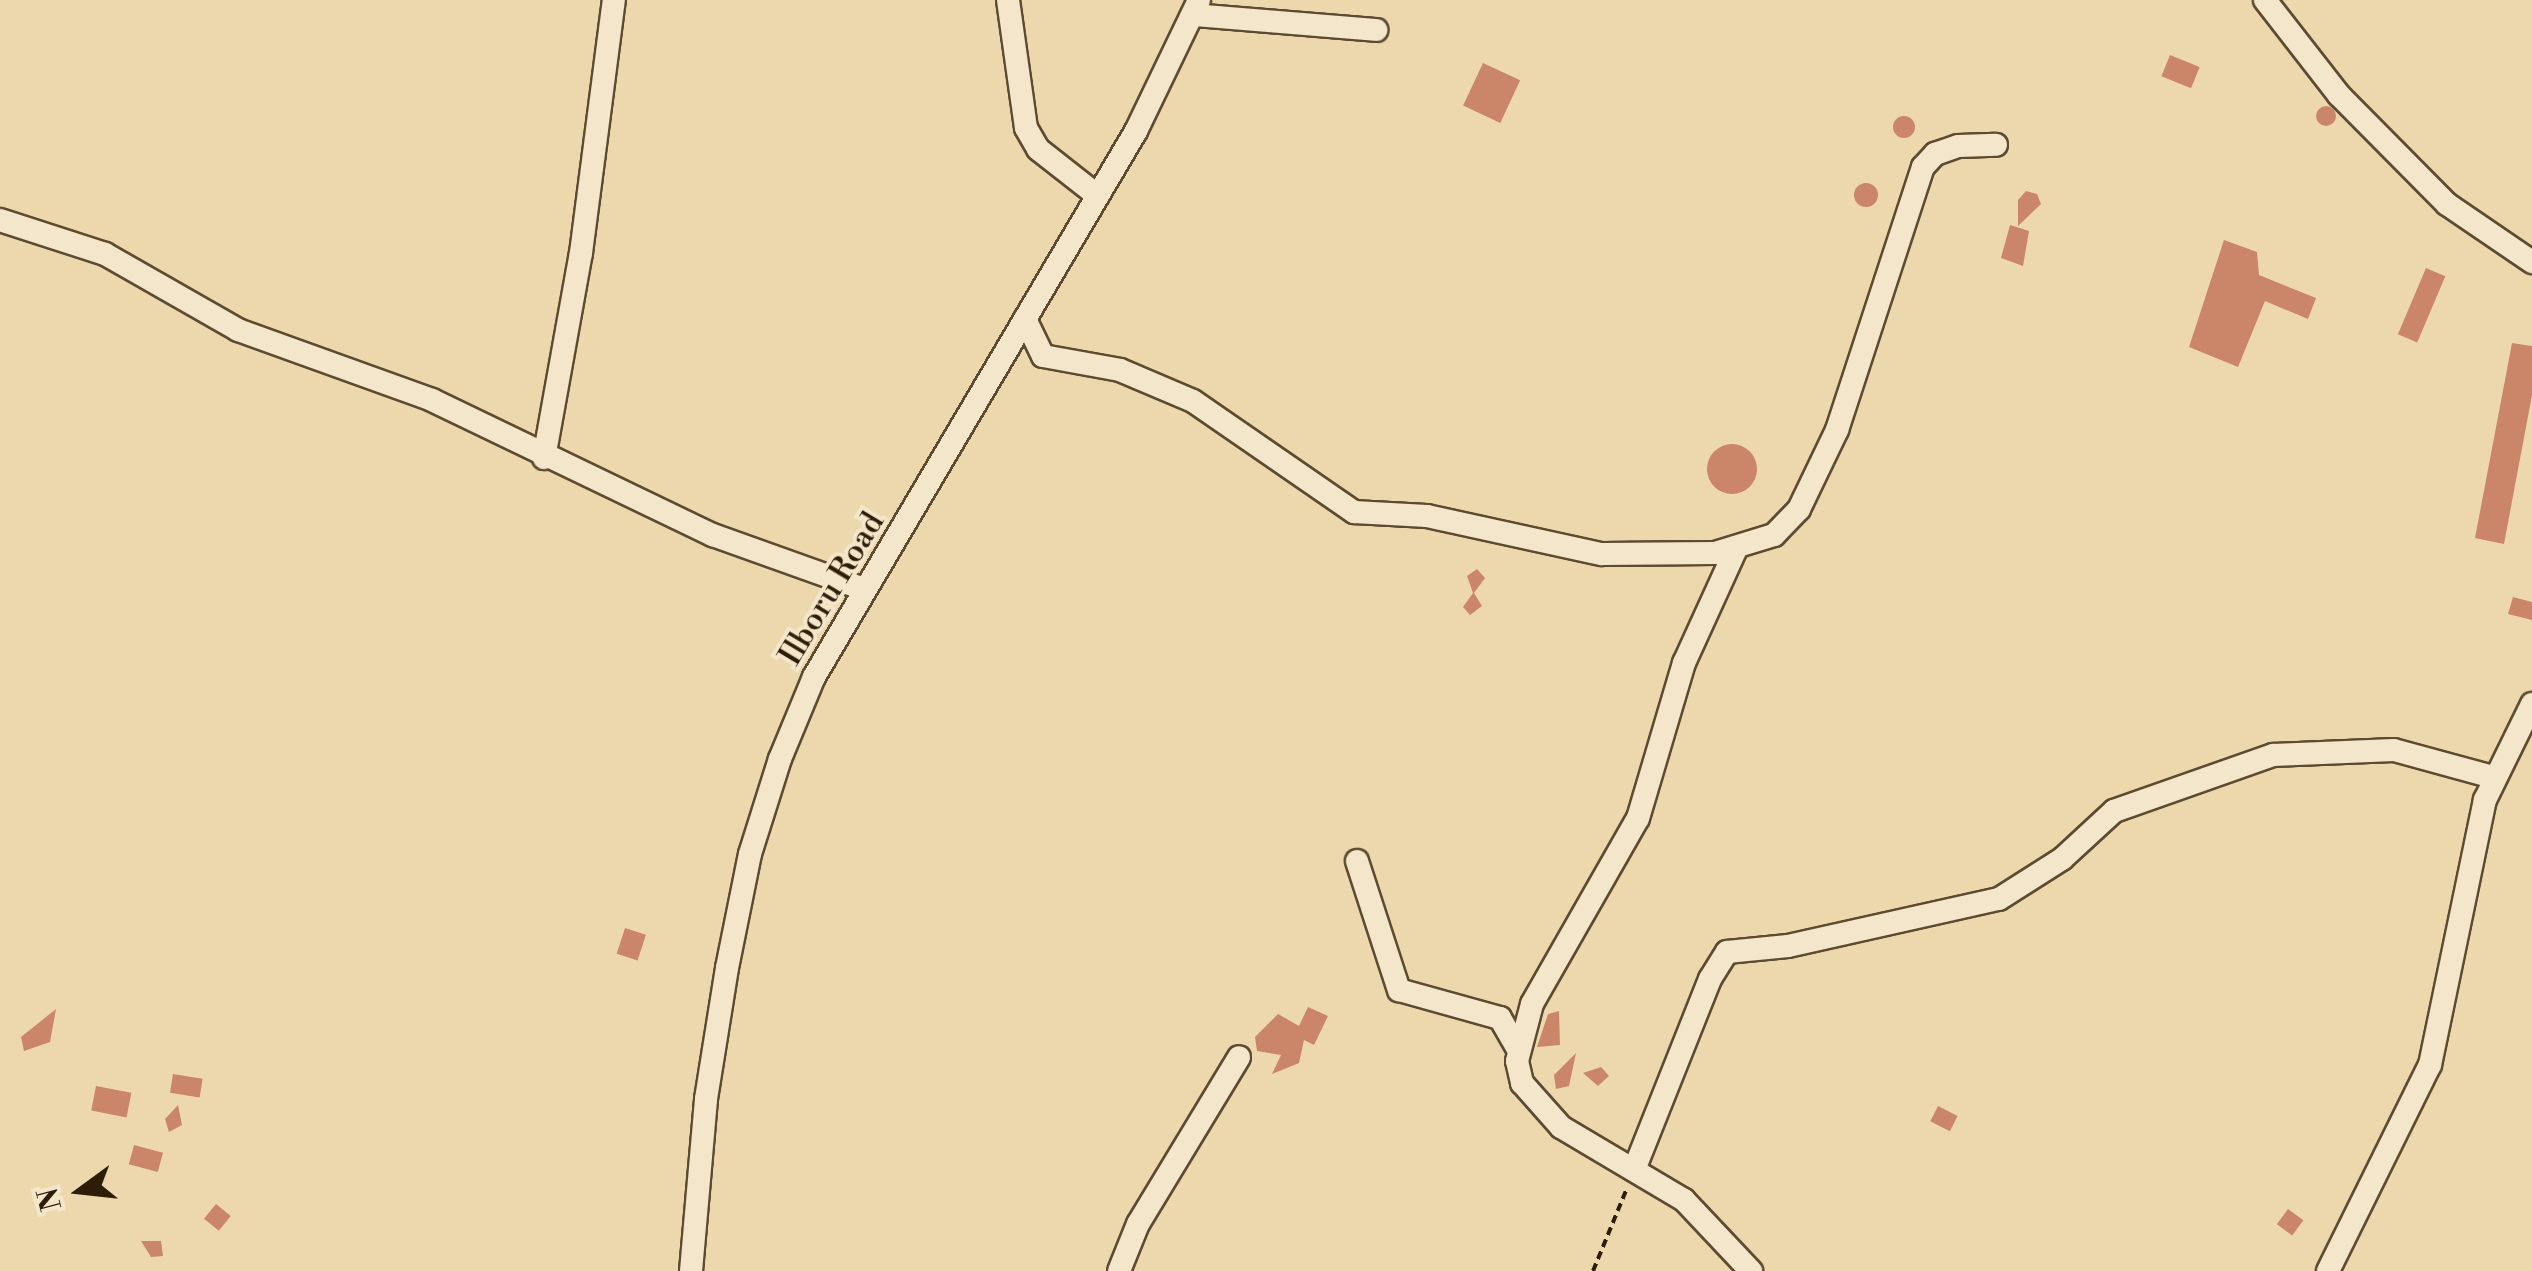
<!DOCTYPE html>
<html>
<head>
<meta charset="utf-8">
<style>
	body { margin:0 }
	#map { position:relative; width:2532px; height:1271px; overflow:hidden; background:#edd8ae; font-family:"Libre Bodoni",serif }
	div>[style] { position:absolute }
	.building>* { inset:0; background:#cb866a; transform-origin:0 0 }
	.round { border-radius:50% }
	.path>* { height:4px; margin-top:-2px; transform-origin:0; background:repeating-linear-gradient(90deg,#2d1c06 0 8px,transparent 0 13px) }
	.roads { filter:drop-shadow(2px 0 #5d4b30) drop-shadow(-2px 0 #5d4b30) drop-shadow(0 2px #5d4b30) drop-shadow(0 -2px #5d4b30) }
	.minor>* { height:22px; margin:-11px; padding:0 11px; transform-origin:11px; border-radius:11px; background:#f3e6ca }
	span { translate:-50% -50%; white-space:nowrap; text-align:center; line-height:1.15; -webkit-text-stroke:8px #f3e6ca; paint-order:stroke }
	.street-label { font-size:32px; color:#2d1c06 }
	.north { position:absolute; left:30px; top:1141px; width:100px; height:100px; -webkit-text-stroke:8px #f3e6ca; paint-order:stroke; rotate:255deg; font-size:28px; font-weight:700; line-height:40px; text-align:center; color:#2d1c06 }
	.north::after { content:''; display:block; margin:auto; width:35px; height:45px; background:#2d1c06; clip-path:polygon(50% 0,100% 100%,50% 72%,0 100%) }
</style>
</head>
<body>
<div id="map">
	<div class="building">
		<i style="left:2170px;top:55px;width:32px;height:23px;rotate:22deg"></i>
		<i style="left:1483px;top:63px;width:41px;height:47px;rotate:25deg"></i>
		<i class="round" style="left:2316px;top:106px;width:20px;height:20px"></i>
		<i class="round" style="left:1893px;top:116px;width:22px;height:22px"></i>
		<i class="round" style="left:1854px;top:183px;width:24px;height:24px"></i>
		<i style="clip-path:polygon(2026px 191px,2037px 194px,2041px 204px,2018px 226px,2018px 200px)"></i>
		<i style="clip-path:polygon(2010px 225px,2029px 231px,2023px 266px,2001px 258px)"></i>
		<i style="clip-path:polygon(2224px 240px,2257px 252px,2259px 275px,2316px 298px,2308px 319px,2265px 301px,2238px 367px,2189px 347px)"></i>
		<i style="left:2426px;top:268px;width:21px;height:72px;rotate:23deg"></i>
		<i style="clip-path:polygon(2512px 343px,2532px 346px,2532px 395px,2504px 544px,2475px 538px)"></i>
		<i class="round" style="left:1707px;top:444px;width:50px;height:50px"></i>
		<i style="clip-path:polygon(1477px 569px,1485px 578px,1474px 593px,1482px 606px,1470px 615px,1463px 607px,1473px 593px,1467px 576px)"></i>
		<i style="clip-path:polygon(2513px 597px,2532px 602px,2532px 620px,2508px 614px)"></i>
		<i style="left:625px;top:928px;width:22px;height:27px;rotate:18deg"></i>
		<i style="clip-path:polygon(1308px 1007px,1328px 1016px,1314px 1045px,1304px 1040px,1299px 1063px,1272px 1074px,1281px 1055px,1257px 1051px,1255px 1037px,1278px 1014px,1299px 1026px)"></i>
		<i style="clip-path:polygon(56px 1009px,50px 1042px,24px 1051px,21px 1037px)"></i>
		<i style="clip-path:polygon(1559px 1011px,1560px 1045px,1537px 1047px,1548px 1014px)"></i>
		<i style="clip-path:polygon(1576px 1053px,1569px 1086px,1556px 1089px,1554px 1075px)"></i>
		<i style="clip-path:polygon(1601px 1067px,1609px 1076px,1598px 1086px,1583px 1073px)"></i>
		<i style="left:173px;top:1074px;width:30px;height:19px;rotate:9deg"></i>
		<i style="left:96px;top:1086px;width:36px;height:25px;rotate:11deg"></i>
		<i style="clip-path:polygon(178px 1105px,182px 1125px,169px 1132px,165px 1119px)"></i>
		<i style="left:1938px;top:1106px;width:22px;height:17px;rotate:27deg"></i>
		<i style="left:134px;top:1145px;width:30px;height:20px;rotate:15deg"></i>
		<i style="left:216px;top:1204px;width:19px;height:19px;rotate:39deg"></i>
		<i style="left:2288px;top:1209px;width:19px;height:19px;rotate:36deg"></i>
		<i style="clip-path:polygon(141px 1241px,161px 1241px,163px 1256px,151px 1257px)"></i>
	</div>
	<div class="path">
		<i style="left:1593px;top:1271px;width:90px;rotate:-67.7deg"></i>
	</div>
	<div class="roads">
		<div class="minor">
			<i style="left:1008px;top:0;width:129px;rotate:82deg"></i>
			<i style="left:1026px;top:128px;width:24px;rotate:60deg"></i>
			<i style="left:1038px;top:149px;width:76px;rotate:38.1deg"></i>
			<i style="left:2265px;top:0;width:120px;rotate:52.1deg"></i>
			<i style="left:2339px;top:95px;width:153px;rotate:45.3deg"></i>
			<i style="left:2447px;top:204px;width:103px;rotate:34.3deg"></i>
			<i style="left:1194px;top:15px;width:183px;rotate:4.7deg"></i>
			<i style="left:0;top:220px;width:110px;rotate:17.9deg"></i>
			<i style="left:105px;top:254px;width:153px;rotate:29.7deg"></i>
			<i style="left:238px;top:330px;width:206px;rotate:19.8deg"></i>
			<i style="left:432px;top:400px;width:312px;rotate:25.7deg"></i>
			<i style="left:713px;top:535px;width:160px;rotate:19.7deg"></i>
			<i style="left:1025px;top:319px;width:41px;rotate:64.1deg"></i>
			<i style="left:1043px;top:356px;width:78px;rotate:10.3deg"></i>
			<i style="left:1120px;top:370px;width:79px;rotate:23deg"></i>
			<i style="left:1193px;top:401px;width:196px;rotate:34.6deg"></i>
			<i style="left:1354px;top:512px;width:73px;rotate:3.1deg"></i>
			<i style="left:1427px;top:516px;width:179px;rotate:12.3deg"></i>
			<i style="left:1602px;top:554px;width:113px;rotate:-0.5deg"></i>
			<i style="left:1715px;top:553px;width:62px;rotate:-17deg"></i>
			<i style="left:1774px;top:535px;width:36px;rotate:-46deg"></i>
			<i style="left:1799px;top:509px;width:88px;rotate:-64.3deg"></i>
			<i style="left:1837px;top:430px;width:277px;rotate:-71.9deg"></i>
			<i style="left:1923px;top:167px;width:18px;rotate:-47deg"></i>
			<i style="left:1935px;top:154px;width:24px;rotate:-19deg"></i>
			<i style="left:1958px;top:146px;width:38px;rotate:-2deg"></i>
			<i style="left:544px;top:458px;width:208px;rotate:-79.8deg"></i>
			<i style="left:581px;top:253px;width:255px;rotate:-82.6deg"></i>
			<i style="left:1736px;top:549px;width:125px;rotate:114.5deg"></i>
			<i style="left:1684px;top:663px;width:162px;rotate:106.5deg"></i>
			<i style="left:1638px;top:818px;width:214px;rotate:119.7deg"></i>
			<i style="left:1532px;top:1004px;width:59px;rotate:104.7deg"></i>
			<i style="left:1517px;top:1061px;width:23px;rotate:77deg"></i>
			<i style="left:1522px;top:1083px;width:59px;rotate:48.4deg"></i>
			<i style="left:1561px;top:1127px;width:143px;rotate:30.7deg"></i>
			<i style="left:1684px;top:1200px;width:98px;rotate:46.7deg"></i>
			<i style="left:1357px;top:861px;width:136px;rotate:72deg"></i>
			<i style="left:1399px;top:990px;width:105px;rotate:15.5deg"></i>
			<i style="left:1500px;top:1018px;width:36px;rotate:60deg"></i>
			<i style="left:1634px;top:1170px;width:206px;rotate:-68.3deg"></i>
			<i style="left:1710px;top:979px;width:32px;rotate:-58deg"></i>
			<i style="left:1727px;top:952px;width:61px;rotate:-5.6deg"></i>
			<i style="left:1788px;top:946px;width:216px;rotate:-12.6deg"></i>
			<i style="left:1999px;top:899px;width:75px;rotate:-32.4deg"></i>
			<i style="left:2062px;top:859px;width:71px;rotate:-42.7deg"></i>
			<i style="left:2114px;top:811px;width:169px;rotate:-19.4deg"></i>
			<i style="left:2273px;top:755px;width:121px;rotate:-2.4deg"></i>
			<i style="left:2394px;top:750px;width:103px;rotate:15.3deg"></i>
			<i style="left:691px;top:1271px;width:173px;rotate:-85deg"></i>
			<i style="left:706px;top:1099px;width:133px;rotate:-80.9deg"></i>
			<i style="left:727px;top:968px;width:116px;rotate:-78.6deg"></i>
			<i style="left:750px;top:854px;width:100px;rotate:-72.5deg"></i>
			<i style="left:780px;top:759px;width:89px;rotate:-67.5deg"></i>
			<i style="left:814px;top:677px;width:634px;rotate:-59.47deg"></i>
			<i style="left:1136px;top:131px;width:145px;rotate:-64.3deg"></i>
			<i style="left:1119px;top:1271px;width:51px;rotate:-68deg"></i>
			<i style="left:1138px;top:1224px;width:195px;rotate:-58.8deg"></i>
			<i style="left:2328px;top:1271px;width:230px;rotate:-63.7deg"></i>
			<i style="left:2430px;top:1065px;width:271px;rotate:-78.3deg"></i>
			<i style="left:2485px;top:800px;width:107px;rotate:-63.9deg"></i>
		</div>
	</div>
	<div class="street-label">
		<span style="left:832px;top:589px;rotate:-59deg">Ilboru Road</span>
	</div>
	<div class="north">N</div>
</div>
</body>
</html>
